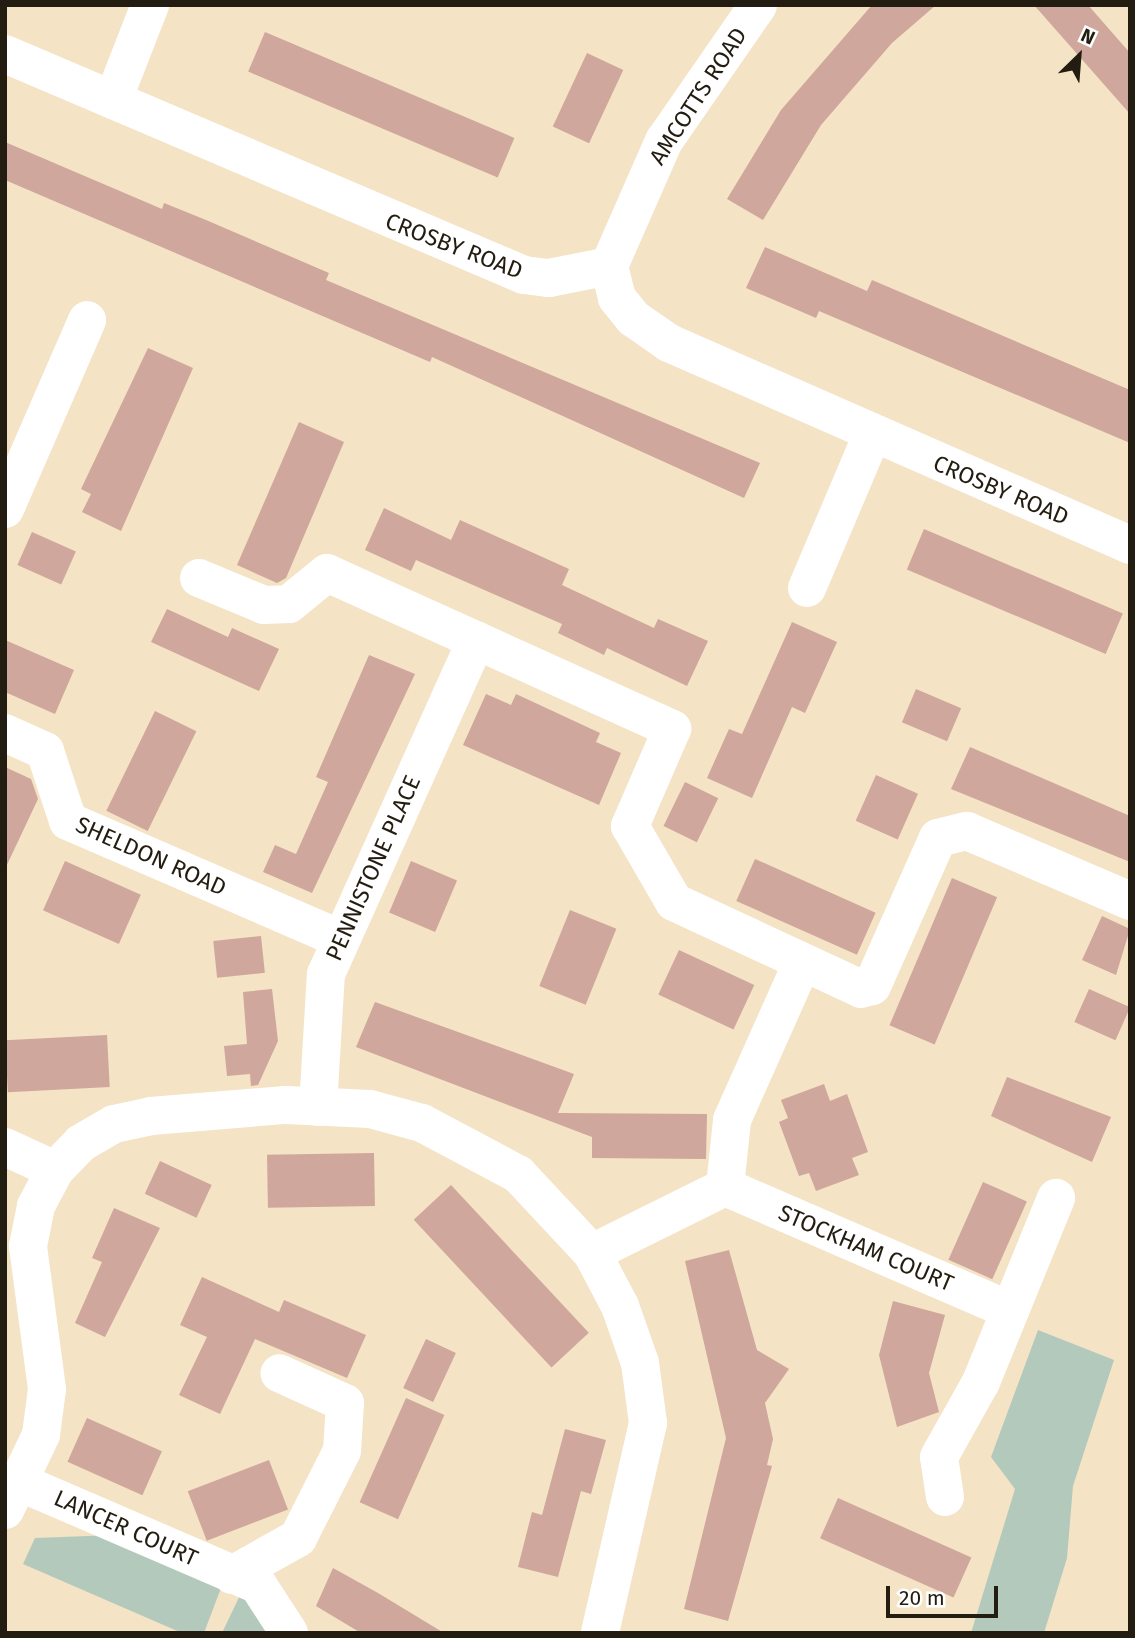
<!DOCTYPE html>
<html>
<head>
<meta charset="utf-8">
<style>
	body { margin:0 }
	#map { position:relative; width:1135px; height:1638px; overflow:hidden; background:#f4e3c5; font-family:"Fira Sans",sans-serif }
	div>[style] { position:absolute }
	.green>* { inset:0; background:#b3c9bb }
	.building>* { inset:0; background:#cfa79c; transform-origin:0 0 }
	.minor>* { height:38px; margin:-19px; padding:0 19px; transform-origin:19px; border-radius:19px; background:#fff }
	span { translate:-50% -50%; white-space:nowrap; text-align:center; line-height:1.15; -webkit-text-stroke:5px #fff; paint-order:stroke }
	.street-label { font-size:23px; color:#231d11 }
	.frame { position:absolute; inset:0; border:7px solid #231d11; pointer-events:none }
	.north { position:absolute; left:1044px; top:21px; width:70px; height:70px; -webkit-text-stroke:5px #fff; paint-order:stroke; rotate:25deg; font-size:19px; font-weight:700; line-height:28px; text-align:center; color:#231d11 }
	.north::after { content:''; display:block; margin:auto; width:24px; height:32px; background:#231d11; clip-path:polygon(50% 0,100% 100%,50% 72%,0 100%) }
	.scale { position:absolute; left:886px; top:1586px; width:112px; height:32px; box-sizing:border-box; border:4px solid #231d11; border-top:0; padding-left:9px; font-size:21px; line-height:24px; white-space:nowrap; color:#231d11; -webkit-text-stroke:5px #fff; paint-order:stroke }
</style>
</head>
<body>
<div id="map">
	<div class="green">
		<i style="clip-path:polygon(1038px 1330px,1114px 1360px,1073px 1486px,1067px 1558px,1044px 1633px,971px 1633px,1015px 1489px,991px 1457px)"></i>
		<i style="clip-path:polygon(115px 1535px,224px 1580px,204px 1633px,182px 1633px,23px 1564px,35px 1538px)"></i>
		<i style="clip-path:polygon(243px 1589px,275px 1633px,222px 1633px)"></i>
	</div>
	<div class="building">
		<i style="clip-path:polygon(872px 5px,936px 5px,892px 43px,821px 125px,763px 220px,727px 199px,781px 110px)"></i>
		<i style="clip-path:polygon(1034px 5px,1088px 5px,1130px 53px,1130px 114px)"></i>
		<i style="left:265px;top:32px;width:271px;height:43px;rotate:23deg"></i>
		<i style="left:587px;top:53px;width:40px;height:81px;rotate:25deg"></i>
		<i style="clip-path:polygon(5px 142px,162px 209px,164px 203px,206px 220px,329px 273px,326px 280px,760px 463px,744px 498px,432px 357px,430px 362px,5px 180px)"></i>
		<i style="clip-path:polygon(765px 247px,867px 291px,872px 280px,1130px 390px,1130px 443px,819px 311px,816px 318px,746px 288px)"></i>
		<i style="clip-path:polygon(148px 348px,193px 368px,121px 531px,82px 512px,91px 494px,81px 489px)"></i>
		<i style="clip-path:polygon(299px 422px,344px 442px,286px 578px,277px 583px,237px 565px)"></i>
		<i style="clip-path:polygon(384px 508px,451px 540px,460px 520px,569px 569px,562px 585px,654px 628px,658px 619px,708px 641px,687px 686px,607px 648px,604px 655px,558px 633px,562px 624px,416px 560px,411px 571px,365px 550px)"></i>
		<i style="left:924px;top:529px;width:216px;height:44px;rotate:23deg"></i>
		<i style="left:32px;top:532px;width:48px;height:36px;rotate:24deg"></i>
		<i style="clip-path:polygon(167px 609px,228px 637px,232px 628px,279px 649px,259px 691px,151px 642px)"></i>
		<i style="clip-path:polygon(792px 622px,837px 642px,805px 713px,792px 707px,752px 798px,707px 778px,729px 729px,742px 734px)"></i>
		<i style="clip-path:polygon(5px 640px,74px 670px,55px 714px,5px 692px)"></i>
		<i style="clip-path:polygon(369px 655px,415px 674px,312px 893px,263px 872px,275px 845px,296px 854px,328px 782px,316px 777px)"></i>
		<i style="left:916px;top:689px;width:49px;height:36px;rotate:23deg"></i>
		<i style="clip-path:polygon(486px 694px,511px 705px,516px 694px,600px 733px,596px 742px,621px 753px,599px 805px,463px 745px)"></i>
		<i style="left:155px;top:711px;width:46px;height:111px;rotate:26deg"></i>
		<i style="clip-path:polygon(970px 747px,1130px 816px,1130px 862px,951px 789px)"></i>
		<i style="clip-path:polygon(5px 767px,31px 779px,38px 799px,5px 869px)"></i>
		<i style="left:876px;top:775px;width:46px;height:50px;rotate:24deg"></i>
		<i style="left:685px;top:782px;width:37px;height:49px;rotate:26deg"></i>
		<i style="left:755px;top:859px;width:132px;height:46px;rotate:24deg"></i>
		<i style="left:65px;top:861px;width:83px;height:54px;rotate:24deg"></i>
		<i style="left:411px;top:861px;width:50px;height:56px;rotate:23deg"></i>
		<i style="left:952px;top:878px;width:49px;height:160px;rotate:23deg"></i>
		<i style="left:570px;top:910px;width:50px;height:82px;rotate:22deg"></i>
		<i style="clip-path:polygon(1102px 916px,1130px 929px,1116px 975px,1082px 960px)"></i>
		<i style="left:261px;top:936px;width:37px;height:48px;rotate:84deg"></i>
		<i style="left:679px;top:950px;width:83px;height:49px;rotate:25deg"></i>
		<i style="clip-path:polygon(272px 989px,278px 1041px,258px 1085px,251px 1086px,250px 1074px,227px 1076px,224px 1046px,247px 1044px,243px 992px)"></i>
		<i style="left:1089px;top:989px;width:45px;height:36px;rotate:24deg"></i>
		<i style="clip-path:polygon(375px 1002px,574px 1074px,558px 1113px,707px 1114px,706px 1159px,592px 1158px,592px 1137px,356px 1047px)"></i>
		<i style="left:107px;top:1035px;width:52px;height:102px;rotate:87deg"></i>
		<i style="clip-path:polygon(1007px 1077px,1111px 1117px,1092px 1162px,991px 1116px)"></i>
		<i style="clip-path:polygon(824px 1084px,830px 1101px,847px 1094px,868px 1152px,852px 1158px,859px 1175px,816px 1191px,809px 1173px,799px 1176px,779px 1122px,788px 1118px,781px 1100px)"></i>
		<i style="left:374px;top:1153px;width:53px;height:107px;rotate:89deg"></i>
		<i style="left:160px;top:1161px;width:57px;height:36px;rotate:25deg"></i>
		<i style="left:983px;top:1182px;width:48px;height:85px;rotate:24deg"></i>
		<i style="left:451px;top:1185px;width:202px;height:51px;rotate:47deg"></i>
		<i style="clip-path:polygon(114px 1208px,160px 1228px,105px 1337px,75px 1323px,102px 1262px,92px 1258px)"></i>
		<i style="clip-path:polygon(729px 1250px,757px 1350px,789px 1369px,765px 1403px,773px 1439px,767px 1465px,772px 1466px,728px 1621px,684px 1609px,726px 1438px,685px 1261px)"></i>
		<i style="clip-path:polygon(202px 1277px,279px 1312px,284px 1300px,366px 1335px,347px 1378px,255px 1339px,220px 1414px,179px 1395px,207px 1337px,180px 1325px)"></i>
		<i style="clip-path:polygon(893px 1301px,945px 1315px,929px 1373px,939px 1412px,897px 1427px,879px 1355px)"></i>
		<i style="left:426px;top:1339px;width:33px;height:54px;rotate:25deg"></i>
		<i style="left:406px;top:1398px;width:42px;height:114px;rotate:24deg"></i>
		<i style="left:87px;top:1418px;width:82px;height:48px;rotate:24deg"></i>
		<i style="clip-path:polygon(565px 1429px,606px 1440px,591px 1494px,581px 1491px,558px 1577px,518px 1567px,532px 1512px,542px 1515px)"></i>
		<i style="left:269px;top:1460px;width:53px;height:87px;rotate:69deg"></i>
		<i style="left:838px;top:1498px;width:146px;height:44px;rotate:24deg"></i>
		<i style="clip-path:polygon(333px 1568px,378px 1593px,444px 1633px,361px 1633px,316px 1606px)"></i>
	</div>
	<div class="minor">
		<i style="left:5px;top:54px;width:564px;rotate:23.07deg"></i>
		<i style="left:524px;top:275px;width:25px;rotate:7deg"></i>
		<i style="left:549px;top:278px;width:61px;rotate:-11.3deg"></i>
		<i style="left:609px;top:266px;width:33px;rotate:76deg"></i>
		<i style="left:617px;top:298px;width:26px;rotate:51deg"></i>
		<i style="left:633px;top:318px;width:44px;rotate:34.8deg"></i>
		<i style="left:669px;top:343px;width:503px;rotate:23.66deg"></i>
		<i style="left:113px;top:100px;width:102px;rotate:-68.7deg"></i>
		<i style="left:609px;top:266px;width:137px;rotate:-66.3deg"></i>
		<i style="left:664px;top:141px;width:165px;rotate:-55.3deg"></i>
		<i style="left:5px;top:509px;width:206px;rotate:-66.5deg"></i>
		<i style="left:199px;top:578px;width:70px;rotate:22.6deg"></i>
		<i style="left:264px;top:605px;width:25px;rotate:-2deg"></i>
		<i style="left:289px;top:604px;width:49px;rotate:-39.2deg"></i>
		<i style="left:327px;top:573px;width:379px;rotate:24.3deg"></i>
		<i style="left:672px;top:729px;width:106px;rotate:113.4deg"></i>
		<i style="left:630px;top:826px;width:88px;rotate:59.9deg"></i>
		<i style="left:674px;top:902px;width:206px;rotate:24.9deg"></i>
		<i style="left:861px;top:989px;width:11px;rotate:-15deg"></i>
		<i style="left:872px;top:986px;width:162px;rotate:-66deg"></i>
		<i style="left:938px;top:838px;width:30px;rotate:-14deg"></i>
		<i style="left:967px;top:831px;width:177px;rotate:23.2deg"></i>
		<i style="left:807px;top:588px;width:166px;rotate:-67deg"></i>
		<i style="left:5px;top:733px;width:44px;rotate:24.2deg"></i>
		<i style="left:45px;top:751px;width:74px;rotate:71.8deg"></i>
		<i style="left:68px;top:821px;width:297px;rotate:23.4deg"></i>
		<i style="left:318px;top:1107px;width:133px;rotate:-86.6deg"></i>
		<i style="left:326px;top:974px;width:366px;rotate:-65.8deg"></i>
		<i style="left:5px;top:1147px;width:55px;rotate:24.7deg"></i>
		<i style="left:725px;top:1187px;width:307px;rotate:23.4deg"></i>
		<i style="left:725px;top:1187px;width:67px;rotate:-84deg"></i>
		<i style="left:732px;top:1120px;width:172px;rotate:-66deg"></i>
		<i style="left:592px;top:1253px;width:148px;rotate:-26.4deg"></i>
		<i style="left:19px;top:1482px;width:260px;rotate:23.3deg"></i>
		<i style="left:258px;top:1585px;width:57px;rotate:57.1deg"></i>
		<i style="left:945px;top:1497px;width:40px;rotate:-98.5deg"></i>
		<i style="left:939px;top:1457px;width:86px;rotate:-60.8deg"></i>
		<i style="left:981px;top:1382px;width:199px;rotate:-67.8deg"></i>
		<i style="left:5px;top:1510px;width:83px;rotate:-64.4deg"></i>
		<i style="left:41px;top:1435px;width:46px;rotate:-82.6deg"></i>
		<i style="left:47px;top:1389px;width:144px;rotate:-97.6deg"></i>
		<i style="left:28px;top:1246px;width:41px;rotate:-78.7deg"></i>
		<i style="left:36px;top:1206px;width:41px;rotate:-62.2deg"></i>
		<i style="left:55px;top:1170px;width:37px;rotate:-46deg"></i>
		<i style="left:81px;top:1143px;width:38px;rotate:-30deg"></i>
		<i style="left:114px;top:1124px;width:38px;rotate:-12deg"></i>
		<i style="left:151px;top:1116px;width:135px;rotate:-4.7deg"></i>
		<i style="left:286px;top:1105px;width:84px;rotate:2.7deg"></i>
		<i style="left:370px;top:1109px;width:54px;rotate:15.1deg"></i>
		<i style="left:422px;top:1123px;width:109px;rotate:28deg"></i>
		<i style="left:518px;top:1174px;width:108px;rotate:46.9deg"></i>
		<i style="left:592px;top:1253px;width:60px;rotate:62.2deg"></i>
		<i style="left:620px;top:1306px;width:60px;rotate:70.7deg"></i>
		<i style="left:640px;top:1363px;width:61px;rotate:82.4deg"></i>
		<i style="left:648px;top:1423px;width:215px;rotate:102.9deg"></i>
		<i style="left:232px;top:1575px;width:76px;rotate:-29.3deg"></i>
		<i style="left:298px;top:1538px;width:97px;rotate:-63.2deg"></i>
		<i style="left:342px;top:1451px;width:48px;rotate:-86.4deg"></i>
		<i style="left:345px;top:1403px;width:72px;rotate:-155.6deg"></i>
	</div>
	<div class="street-label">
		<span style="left:698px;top:96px;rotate:-57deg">AMCOTTS ROAD</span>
		<span style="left:454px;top:246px;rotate:21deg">CROSBY ROAD</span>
		<span style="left:1001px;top:490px;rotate:23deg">CROSBY ROAD</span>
		<span style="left:151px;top:856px;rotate:24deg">SHELDON ROAD</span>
		<span style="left:373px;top:868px;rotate:-66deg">PENNISTONE PLACE</span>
		<span style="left:866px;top:1248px;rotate:23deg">STOCKHAM COURT</span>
		<span style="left:126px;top:1528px;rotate:24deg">LANCER COURT</span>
	</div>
	<div class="frame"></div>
	<div class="north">N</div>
	<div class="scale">20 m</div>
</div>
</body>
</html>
